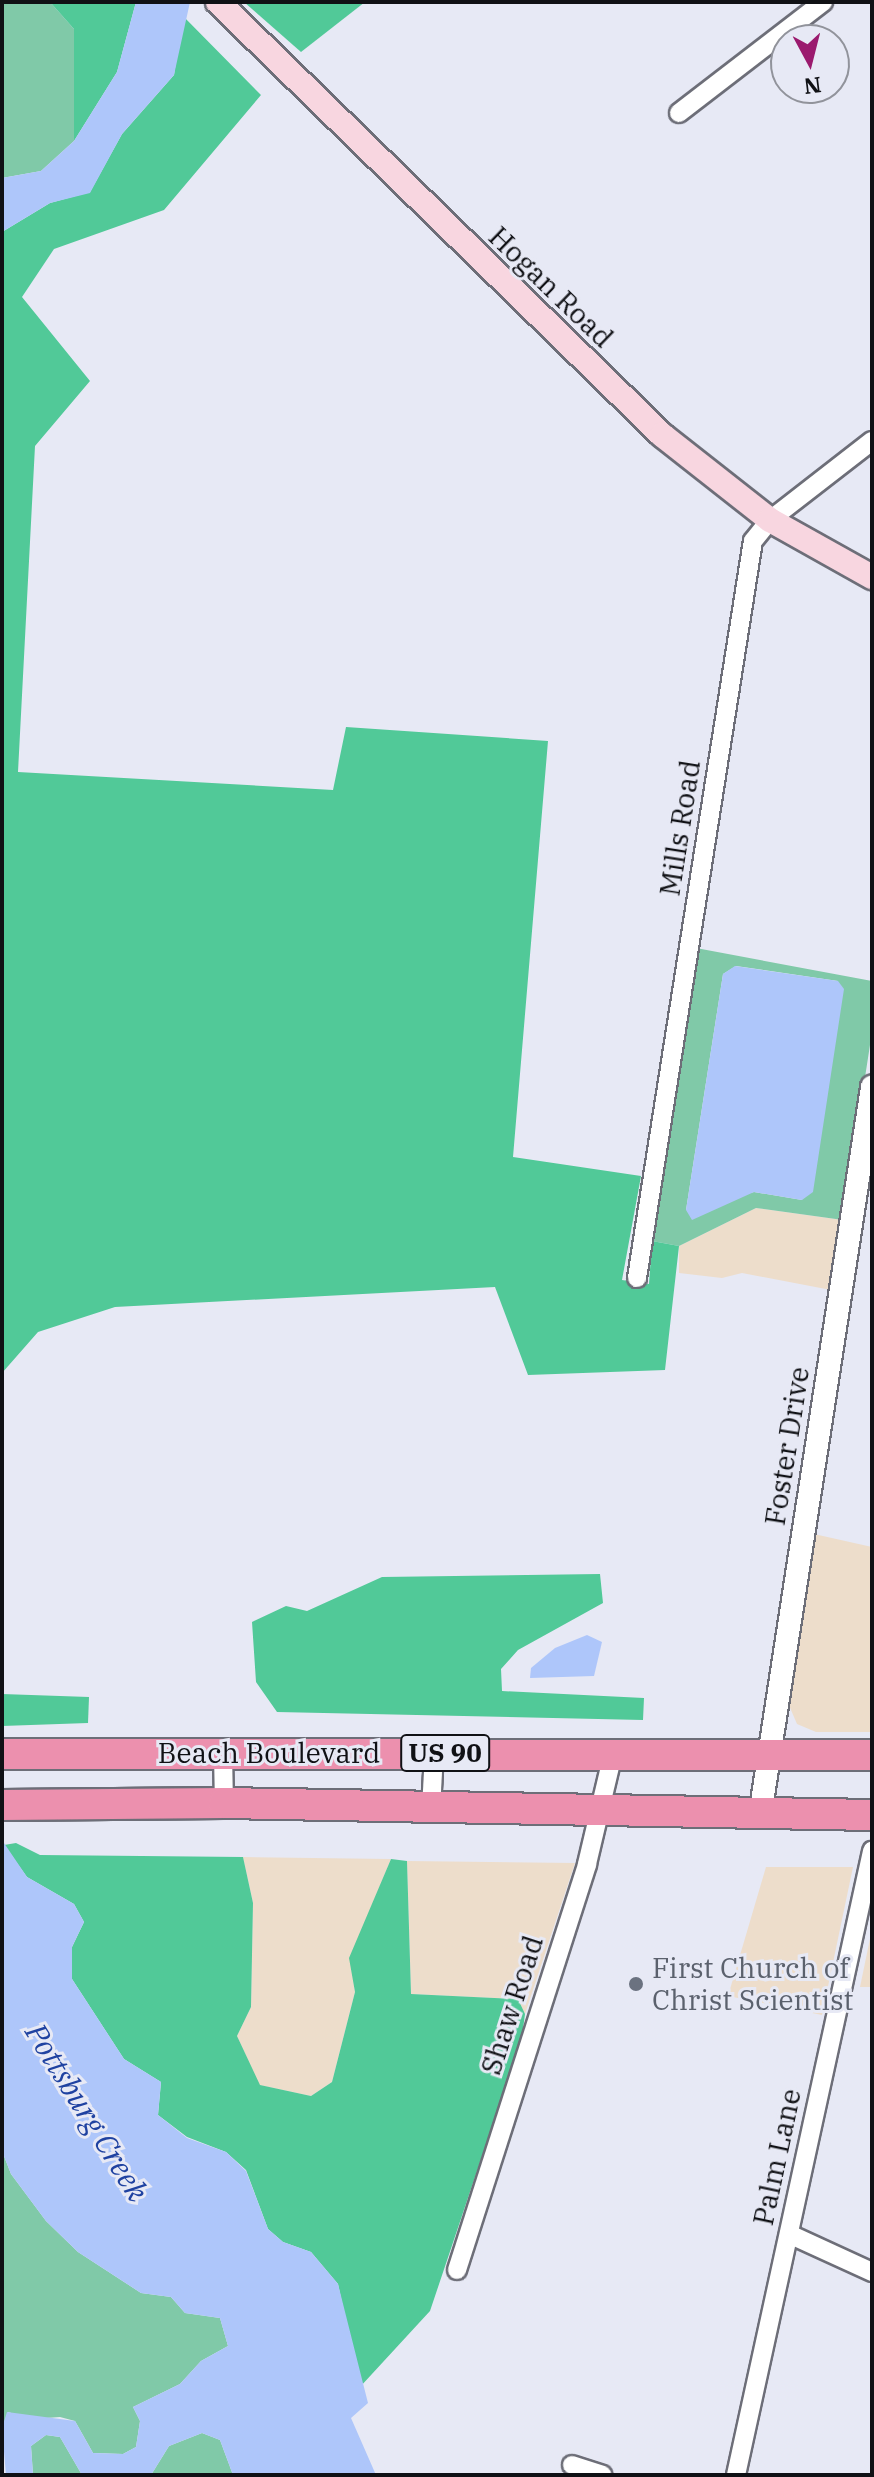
<!DOCTYPE html>
<html>
<head>
<meta charset="utf-8">
<style>
	body { margin:0 }
	#map { position:relative; width:874px; height:2477px; overflow:hidden; background:#e7e9f5; font-family:"IBM Plex Serif",serif }
	div>[style] { position:absolute }
	.commercial>* { inset:0; background:#edddcb }
	.green>* { inset:0; background:#80c9a8 }
	.forest>* { inset:0; background:#51c998 }
	.water>* { inset:0; background:#aec6fa }
	.roads { filter:drop-shadow(2px 0 #6d6e78) drop-shadow(-2px 0 #6d6e78) drop-shadow(0 2px #6d6e78) drop-shadow(0 -2px #6d6e78) }
	.minor>* { height:18px; margin:-9px; padding:0 9px; transform-origin:9px; border-radius:9px; background:#fff }
	.tertiary>* { height:22px; margin:-11px; padding:0 11px; transform-origin:11px; border-radius:11px; background:#fff }
	.secondary>* { height:24px; margin:-12px; padding:0 12px; transform-origin:12px; border-radius:12px; background:#f8d6e0 }
	.trunk>* { height:30px; margin:-15px; padding:0 15px; transform-origin:15px; border-radius:15px; background:#ec90ae }
	.dots>* { width:22px; height:22px; translate:-50% -50%; box-sizing:border-box; border:4px solid #e7e9f5; border-radius:50% }
	span { translate:-50% -50%; white-space:nowrap; text-align:center; line-height:1.15; -webkit-text-stroke:6px #e7e9f5; paint-order:stroke }
	.shield-label span { padding:2px 6px; background:#e7e9f5; border:2px solid; border-radius:6px; -webkit-text-stroke-width:0 }
	.shield-label { font-size:26px; color:#101115; font-weight:700 }
	.street-label { font-size:28px; color:#101115 }
	.worship-label { font-size:28px; color:#5b616d }
	.left { translate:0 -50%; text-align:left }
	.water-label { font-size:30px; color:#1f42a1; font-style:italic }
	.frame { position:absolute; inset:0; border:4px solid #101115; pointer-events:none }
	.north { position:absolute; left:770px; top:24px; width:80px; height:80px; box-sizing:border-box; background:#e7e9f5; border:2px solid #91939b; border-radius:50%; rotate:173deg; font-size:22px; font-weight:700; line-height:32px; text-align:center; color:#101115 }
	.north::after { content:''; display:block; margin:auto; width:28px; height:36px; background:#9b1a6e; clip-path:polygon(50% 0,100% 100%,50% 72%,0 100%) }
</style>
</head>
<body>
<div id="map">
	<div class="commercial">
		<i style="clip-path:polygon(756px 1208px,843px 1220px,831px 1290px,742px 1273px,722px 1278px,679px 1273px,679px 1246px)"></i>
		<i style="clip-path:polygon(814px 1534px,872px 1547px,872px 1732px,816px 1732px,797px 1724px,788px 1703px)"></i>
		<i style="clip-path:polygon(243px 1857px,391px 1859px,350px 1958px,355px 1992px,332px 2082px,311px 2096px,259px 2085px,237px 2036px,251px 2007px,253px 1903px)"></i>
		<i style="clip-path:polygon(407px 1861px,575px 1863px,525px 2014px,518px 1999px,411px 1994px)"></i>
		<i style="clip-path:polygon(766px 1867px,853px 1867px,822px 2015px,728px 1996px)"></i>
		<i style="clip-path:polygon(872px 1929px,872px 1987px,860px 1987px)"></i>
	</div>
	<div class="green">
		<i style="clip-path:polygon(2px 2px,50px 2px,74px 29px,74px 141px,41px 171px,2px 178px)"></i>
		<i style="clip-path:polygon(evenodd,696px 948px,872px 981px,872px 1032px,843px 1220px,756px 1208px,679px 1246px,652px 1241px,696px 948px,736px 966px,838px 981px,802px 1200px,754px 1192px,686px 1210px,723px 974px,736px 966px)"></i>
		<i style="clip-path:polygon(2px 2151px,11px 2174px,46px 2221px,78px 2252px,141px 2293px,171px 2297px,185px 2313px,220px 2318px,228px 2346px,201px 2361px,180px 2384px,133px 2407px,140px 2421px,136px 2447px,123px 2454px,93px 2453px,75px 2421px,60px 2417px,32px 2419px,8px 2412px,2px 2428px)"></i>
		<i style="clip-path:polygon(202px 2433px,220px 2440px,233px 2475px,151px 2475px,169px 2446px)"></i>
		<i style="clip-path:polygon(46px 2435px,60px 2437px,82px 2475px,33px 2475px,31px 2446px)"></i>
	</div>
	<div class="forest">
		<i style="clip-path:polygon(50px 2px,136px 2px,117px 72px,74px 141px,74px 29px)"></i>
		<i style="clip-path:polygon(244px 2px,365px 2px,301px 52px)"></i>
		<i style="clip-path:polygon(183px 16px,261px 95px,164px 210px,54px 249px,22px 297px,90px 381px,35px 446px,18px 772px,333px 790px,346px 727px,548px 741px,513px 1157px,641px 1176px,622px 1280px,649px 1284px,652px 1241px,679px 1246px,665px 1370px,528px 1375px,495px 1287px,115px 1307px,38px 1332px,2px 1373px,2px 232px,50px 203px,90px 192px,122px 134px,174px 75px)"></i>
		<i style="clip-path:polygon(600px 1574px,603px 1603px,518px 1650px,501px 1669px,502px 1691px,644px 1698px,643px 1720px,277px 1712px,256px 1682px,252px 1622px,286px 1606px,307px 1611px,382px 1577px)"></i>
		<i style="clip-path:polygon(2px 1694px,89px 1697px,88px 1723px,2px 1726px)"></i>
		<i style="clip-path:polygon(16px 1843px,40px 1855px,243px 1857px,253px 1903px,251px 2007px,237px 2036px,260px 2085px,311px 2096px,332px 2082px,355px 1992px,349px 1958px,391px 1859px,407px 1861px,411px 1994px,518px 1999px,525px 2014px,522px 2037px,430px 2311px,360px 2387px,338px 2284px,311px 2252px,283px 2242px,268px 2229px,246px 2170px,226px 2152px,187px 2137px,158px 2115px,161px 2082px,124px 2059px,72px 1979px,72px 1947px,84px 1922px,74px 1904px,27px 1877px,4px 1845px)"></i>
	</div>
	<div class="water">
		<i style="clip-path:polygon(136px 2px,190px 2px,174px 75px,122px 134px,90px 193px,50px 203px,2px 232px,2px 178px,41px 171px,74px 141px,117px 72px)"></i>
		<i style="clip-path:polygon(735px 966px,838px 981px,844px 989px,813px 1192px,802px 1200px,754px 1192px,692px 1220px,686px 1210px,723px 974px)"></i>
		<i style="clip-path:polygon(587px 1635px,602px 1642px,594px 1676px,530px 1678px,531px 1668px,555px 1648px)"></i>
		<i style="clip-path:polygon(2px 1840px,27px 1877px,74px 1904px,84px 1922px,72px 1947px,72px 1979px,124px 2059px,161px 2082px,158px 2115px,187px 2138px,226px 2152px,246px 2171px,268px 2229px,283px 2242px,311px 2252px,338px 2284px,368px 2403px,351px 2418px,376px 2475px,233px 2475px,220px 2440px,202px 2433px,169px 2446px,151px 2475px,82px 2475px,60px 2437px,46px 2435px,31px 2446px,33px 2475px,6px 2475px,2px 2428px,7px 2412px,75px 2421px,93px 2453px,123px 2454px,136px 2447px,140px 2421px,133px 2407px,180px 2384px,201px 2361px,228px 2346px,220px 2318px,185px 2313px,171px 2297px,141px 2293px,78px 2252px,46px 2221px,11px 2174px,2px 2151px)"></i>
	</div>
	<div class="roads">
		<div class="minor">
			<i style="left:679px;top:113px;width:182px;rotate:-37.6deg"></i>
			<i style="left:637px;top:1278px;width:746px;rotate:-81.06deg"></i>
			<i style="left:753px;top:541px;width:27px;rotate:-51deg"></i>
			<i style="left:770px;top:520px;width:129px;rotate:-37.8deg"></i>
			<i style="left:223px;top:1753px;width:50px;rotate:88.9deg"></i>
			<i style="left:431px;top:1809px;width:56px;rotate:-86.9deg"></i>
			<i style="left:789px;top:2234px;width:91px;rotate:24.6deg"></i>
			<i style="left:457px;top:2270px;width:426px;rotate:-72.2deg"></i>
			<i style="left:587px;top:1864px;width:113px;rotate:-76.7deg"></i>
			<i style="left:572px;top:2465px;width:32px;rotate:18deg"></i>
			<i style="left:736px;top:2475px;width:639px;rotate:-77.7deg"></i>
		</div>
		<div class="tertiary">
			<i style="left:760px;top:1815px;width:737px;rotate:-81.25deg"></i>
		</div>
		<div class="secondary">
			<i style="left:218px;top:2px;width:620px;rotate:44.28deg"></i>
			<i style="left:662px;top:435px;width:137px;rotate:38.2deg"></i>
			<i style="left:770px;top:520px;width:117px;rotate:29.2deg"></i>
		</div>
		<div class="trunk">
			<i style="left:2px;top:1754px;width:870px;rotate:0.07deg"></i>
			<i style="left:2px;top:1805px;width:222px;rotate:-0.5deg"></i>
			<i style="left:224px;top:1803px;width:648px;rotate:1.06deg"></i>
		</div>
	</div>
	<div class="dots">
		<i style="left:636px;top:1984px;background:#6b7280"></i>
	</div>
	<div class="shield-label">
		<span style="left:445px;top:1753px">US 90</span>
	</div>
	<div class="street-label">
		<span style="left:551px;top:287px;rotate:44deg">Hogan Road</span>
		<span style="left:680px;top:828px;rotate:-81deg">Mills Road</span>
		<span style="left:787px;top:1446px;rotate:-81deg">Foster Drive</span>
		<span style="left:269px;top:1753px">Beach Boulevard</span>
		<span style="left:512px;top:2005px;rotate:-72deg">Shaw Road</span>
		<span style="left:777px;top:2157px;rotate:-78deg">Palm Lane</span>
	</div>
	<div class="worship-label">
		<span class="left" style="left:652px;top:1984px">First Church of<br>Christ Scientist</span>
	</div>
	<div class="water-label">
		<span style="left:87px;top:2112px;rotate:58deg">Pottsburg Creek</span>
	</div>
	<div class="frame"></div>
	<div class="north">N</div>
</div>
</body>
</html>
